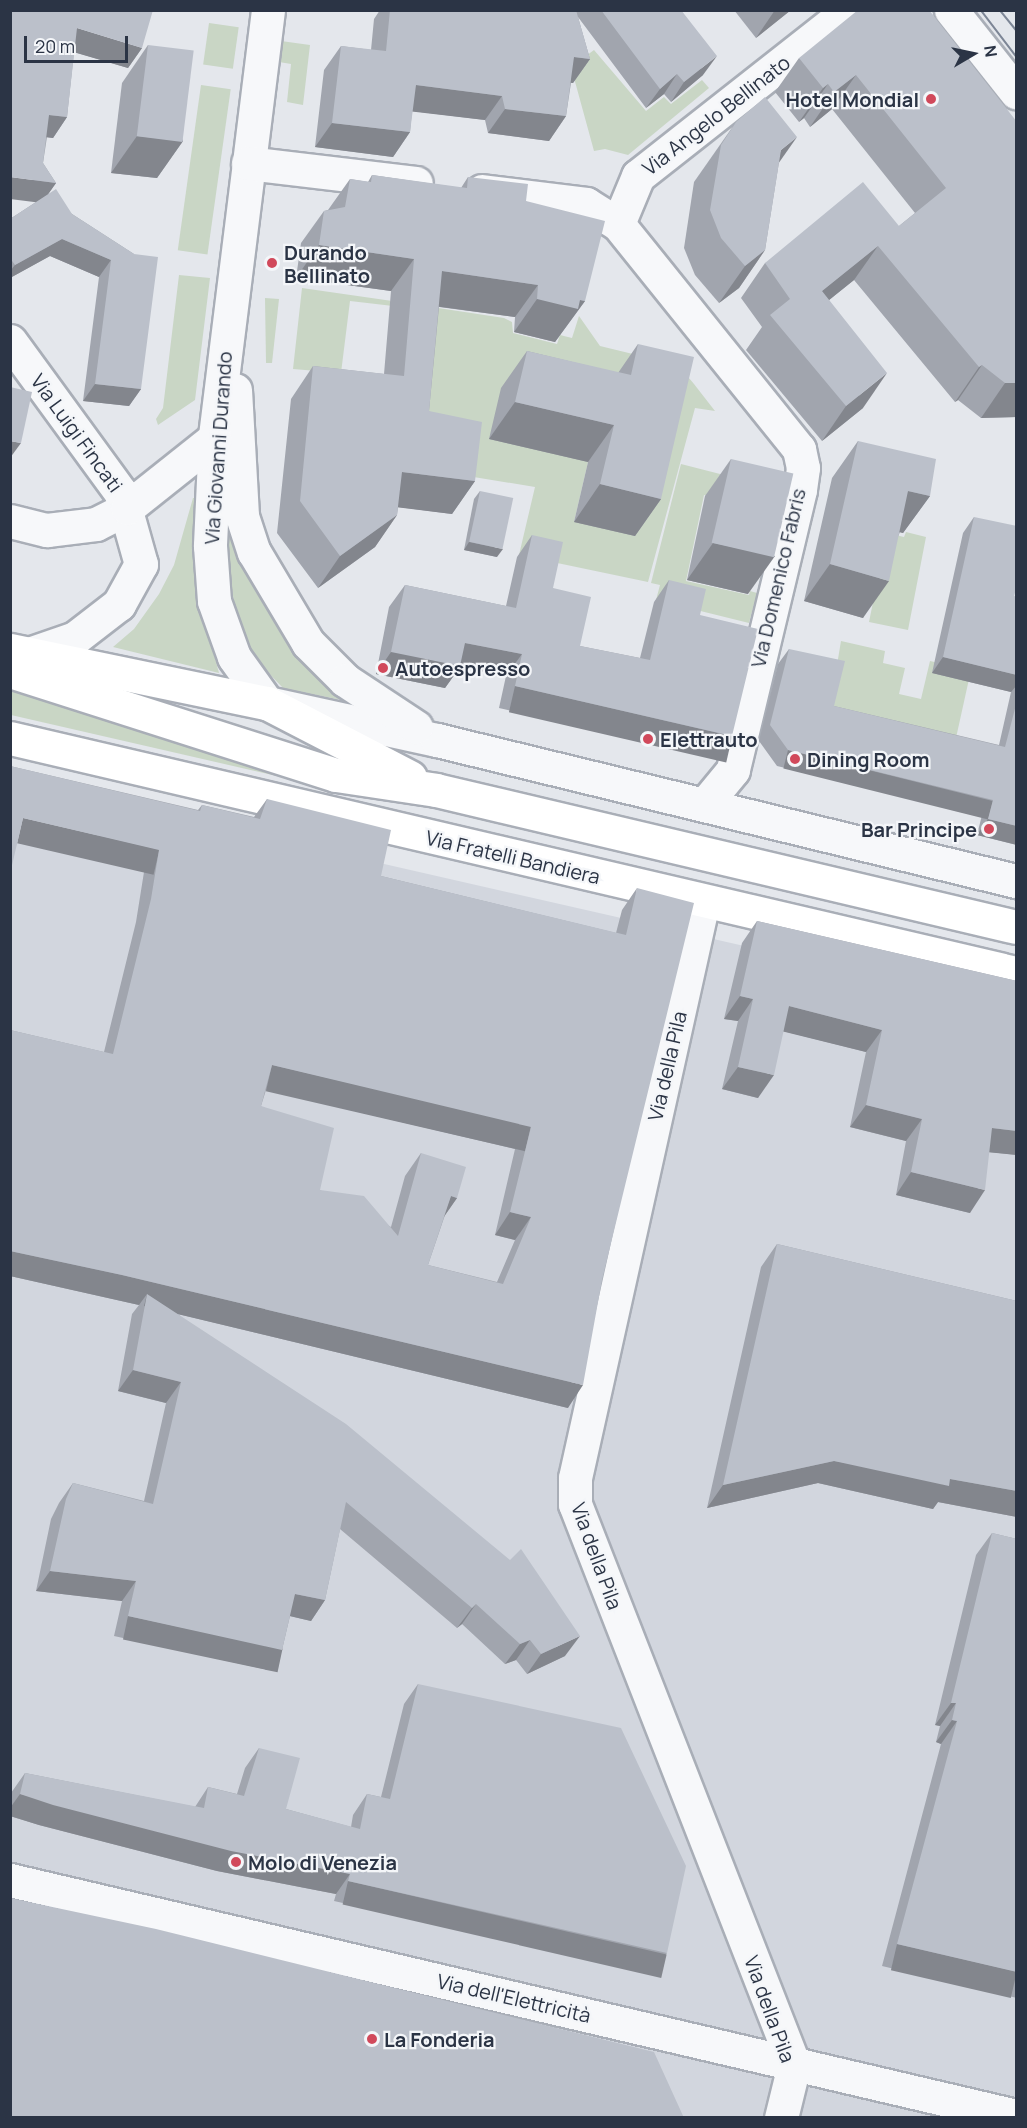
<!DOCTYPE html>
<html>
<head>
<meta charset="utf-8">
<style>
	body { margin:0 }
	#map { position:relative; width:1027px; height:2128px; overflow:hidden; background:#e4e7ec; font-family:Manrope,sans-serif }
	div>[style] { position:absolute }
	.built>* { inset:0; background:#d2d6de }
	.green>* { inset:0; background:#c9d6c5; transform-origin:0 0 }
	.roads { filter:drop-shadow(2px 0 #a9aeb7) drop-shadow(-2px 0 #a9aeb7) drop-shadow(0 2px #a9aeb7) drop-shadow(0 -2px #a9aeb7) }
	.minor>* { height:33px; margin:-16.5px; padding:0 16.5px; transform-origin:16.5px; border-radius:16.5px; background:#f7f8fa }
	.major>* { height:33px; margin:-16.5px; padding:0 16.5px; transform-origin:16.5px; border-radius:16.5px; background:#fff }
	.tram>* { height:1.5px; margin:-0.75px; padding:0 0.75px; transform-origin:0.75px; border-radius:0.75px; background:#7d8696 }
	.wall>* { inset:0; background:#a1a5ae }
	.shaded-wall>* { inset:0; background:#83868d; transform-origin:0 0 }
	.building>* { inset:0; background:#bbc0ca; transform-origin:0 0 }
	.dots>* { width:16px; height:16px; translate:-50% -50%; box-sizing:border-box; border:3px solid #f4f6f9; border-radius:50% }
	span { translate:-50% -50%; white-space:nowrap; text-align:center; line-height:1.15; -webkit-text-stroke:4.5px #f4f6f9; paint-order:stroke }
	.poi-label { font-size:20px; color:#2b3445; font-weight:700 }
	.right { translate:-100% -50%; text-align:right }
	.left { translate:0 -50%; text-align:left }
	.street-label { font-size:20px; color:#2b3445 }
	.frame { position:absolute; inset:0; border:12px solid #2b3445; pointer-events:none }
	.north { position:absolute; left:943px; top:24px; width:60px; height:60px; -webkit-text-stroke:4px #f4f6f9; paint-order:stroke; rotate:81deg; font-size:16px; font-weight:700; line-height:24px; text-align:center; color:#2b3445 }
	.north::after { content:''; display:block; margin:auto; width:21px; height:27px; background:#2b3445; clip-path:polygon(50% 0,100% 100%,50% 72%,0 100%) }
	.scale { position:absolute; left:24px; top:36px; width:104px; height:27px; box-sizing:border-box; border:3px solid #2b3445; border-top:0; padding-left:8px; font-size:18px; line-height:21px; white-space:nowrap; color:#2b3445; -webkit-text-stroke:4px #f4f6f9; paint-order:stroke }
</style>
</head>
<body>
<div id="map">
	<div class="built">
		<i style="clip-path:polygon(11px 779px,1016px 1008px,1016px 2117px,11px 2118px)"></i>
	</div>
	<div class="green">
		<i style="left:209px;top:23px;width:30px;height:42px;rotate:8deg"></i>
		<i style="clip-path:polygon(281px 41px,310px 45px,303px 105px,287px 102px,291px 64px,279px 62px)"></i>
		<i style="clip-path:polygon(594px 50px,646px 111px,664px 97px,671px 104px,702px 80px,709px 88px,628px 155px,605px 149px,594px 151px,571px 67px)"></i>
		<i style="left:201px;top:85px;width:30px;height:167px;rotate:8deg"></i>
		<i style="clip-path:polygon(179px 275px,210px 278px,195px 400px,158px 425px,156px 419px,163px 408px)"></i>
		<i style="clip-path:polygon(302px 288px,420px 305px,393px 306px,350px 301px,341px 373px,293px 369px)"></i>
		<i style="clip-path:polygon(265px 298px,279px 299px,272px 363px,266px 363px)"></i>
		<i style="clip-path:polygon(evenodd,425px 306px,504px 318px,512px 322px,513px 333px,557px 344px,560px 335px,572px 338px,579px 316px,600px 346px,678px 365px,694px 384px,715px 411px,695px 408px,648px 582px,519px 555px,535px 487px,413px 467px,425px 306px,667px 394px,574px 522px,588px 462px,667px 394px)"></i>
		<i style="clip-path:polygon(681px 464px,779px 489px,774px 511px,704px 495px,686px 581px,749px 595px,750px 591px,757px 593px,749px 623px,656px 600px,660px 585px,651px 583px)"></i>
		<i style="clip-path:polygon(193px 498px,199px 498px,197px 590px,219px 673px,113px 647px,134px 629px,159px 594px,174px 565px)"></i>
		<i style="clip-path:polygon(225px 499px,243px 562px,255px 586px,284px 632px,341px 700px,283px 688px,258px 662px,243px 634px,234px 602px,226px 554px)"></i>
		<i style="clip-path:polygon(906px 532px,926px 537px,908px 630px,869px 622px,887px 533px,904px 537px)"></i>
		<i style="clip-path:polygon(841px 641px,885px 651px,883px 663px,905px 668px,899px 694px,921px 699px,930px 661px,971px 670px,954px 747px,828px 719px)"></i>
		<i style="clip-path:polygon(11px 687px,342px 791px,11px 715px)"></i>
	</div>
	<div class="roads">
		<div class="minor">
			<i style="left:268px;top:10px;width:431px;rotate:97.1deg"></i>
			<i style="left:215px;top:438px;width:108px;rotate:92.7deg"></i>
			<i style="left:210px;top:546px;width:55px;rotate:85.8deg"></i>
			<i style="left:214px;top:601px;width:59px;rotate:70.3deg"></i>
			<i style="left:234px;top:657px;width:57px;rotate:54.3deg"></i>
			<i style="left:267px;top:703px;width:174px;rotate:12.3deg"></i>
			<i style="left:437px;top:740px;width:596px;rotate:13.69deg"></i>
			<i style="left:951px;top:10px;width:105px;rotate:51.6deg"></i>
			<i style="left:248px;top:163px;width:169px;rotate:6.8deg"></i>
			<i style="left:482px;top:191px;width:105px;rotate:7.1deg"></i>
			<i style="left:586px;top:204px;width:38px;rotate:32deg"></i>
			<i style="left:618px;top:224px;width:289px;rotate:51.2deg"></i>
			<i style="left:799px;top:449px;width:19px;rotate:78deg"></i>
			<i style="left:803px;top:468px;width:22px;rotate:98deg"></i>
			<i style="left:800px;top:490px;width:288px;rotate:103.5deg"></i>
			<i style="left:733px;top:770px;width:44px;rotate:129.5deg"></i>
			<i style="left:618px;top:224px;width:52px;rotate:-67.4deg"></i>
			<i style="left:638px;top:176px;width:268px;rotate:-38.2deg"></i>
			<i style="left:10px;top:341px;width:188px;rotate:53.9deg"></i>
			<i style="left:121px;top:493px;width:74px;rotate:74.3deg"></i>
			<i style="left:141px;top:564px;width:46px;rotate:118.8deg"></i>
			<i style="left:119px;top:604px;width:56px;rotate:142.3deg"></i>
			<i style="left:75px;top:638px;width:46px;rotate:160.8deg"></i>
			<i style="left:235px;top:390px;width:126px;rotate:86.8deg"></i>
			<i style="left:242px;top:516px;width:38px;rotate:72deg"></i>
			<i style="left:254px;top:552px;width:106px;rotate:59.3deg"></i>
			<i style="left:308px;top:643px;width:52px;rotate:45deg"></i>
			<i style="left:345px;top:680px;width:85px;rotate:33.5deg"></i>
			<i style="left:10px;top:521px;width:38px;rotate:14deg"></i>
			<i style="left:47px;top:530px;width:49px;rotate:-7deg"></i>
			<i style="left:96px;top:524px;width:35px;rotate:-27deg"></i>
			<i style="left:127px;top:508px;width:112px;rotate:-38.5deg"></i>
			<i style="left:703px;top:902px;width:590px;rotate:102.53deg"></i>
			<i style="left:575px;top:1478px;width:26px;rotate:90deg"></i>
			<i style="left:575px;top:1504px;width:602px;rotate:68.68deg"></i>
			<i style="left:794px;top:2065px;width:55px;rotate:103.8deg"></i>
			<i style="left:10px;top:1880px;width:1033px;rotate:13.2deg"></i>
		</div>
		<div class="major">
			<i style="left:10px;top:650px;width:262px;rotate:11.7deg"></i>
			<i style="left:267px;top:703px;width:161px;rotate:27.4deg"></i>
			<i style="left:10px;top:671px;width:342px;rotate:17.7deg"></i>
			<i style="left:336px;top:775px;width:101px;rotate:8.5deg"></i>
			<i style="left:436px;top:790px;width:596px;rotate:13.29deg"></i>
			<i style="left:10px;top:738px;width:1033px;rotate:13.15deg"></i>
		</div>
	</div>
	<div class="tram">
		<i style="left:981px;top:10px;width:58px;rotate:52.7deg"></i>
		<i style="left:1000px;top:10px;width:26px;rotate:51deg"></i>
	</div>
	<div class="wall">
		<i style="clip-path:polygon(10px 10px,142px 48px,128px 68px,74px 52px,67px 117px,53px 138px,47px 137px,43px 163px,56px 183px,48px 194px,72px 214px,134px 254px,141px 389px,129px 406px,83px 401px,99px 277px,50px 256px,10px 278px,10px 219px,36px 202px)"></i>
		<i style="clip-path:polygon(380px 10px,681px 10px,703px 75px,671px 102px,664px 94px,646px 108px,578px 17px,590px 59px,573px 83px,571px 83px,566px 116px,549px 141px,488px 133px,485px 120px,412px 111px,410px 132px,393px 157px,315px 147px,324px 70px,341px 46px,371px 50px,374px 19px)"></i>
		<i style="clip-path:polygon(734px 10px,791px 10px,756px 38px)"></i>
		<i style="clip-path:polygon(148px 45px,183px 141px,157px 178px,111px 173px,122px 83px)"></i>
		<i style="clip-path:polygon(799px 58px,1017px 122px,1017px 417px,981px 418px,958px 400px,955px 402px,854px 280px,829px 300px,863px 408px,822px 441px,746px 350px,762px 327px,741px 298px,765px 263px,899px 226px,915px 213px,832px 109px,810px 127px,804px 118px,799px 122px,775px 92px)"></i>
		<i style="clip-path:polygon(736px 122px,779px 162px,765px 250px,739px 288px,719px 303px,695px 275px,684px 248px,694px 182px)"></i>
		<i style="clip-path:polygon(372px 175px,461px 188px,468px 177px,526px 201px,585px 301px,555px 342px,514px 332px,515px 317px,439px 307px,429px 411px,475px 481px,452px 514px,398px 507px,397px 515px,375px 547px,318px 588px,277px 533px,291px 399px,313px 366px,384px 374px,391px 291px,296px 278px,301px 243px,324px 211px,328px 210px,350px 179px,368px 182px)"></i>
		<i style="clip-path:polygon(638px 344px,661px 499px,635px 536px,574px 522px,588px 462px,489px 439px,501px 388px,527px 351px,618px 373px)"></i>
		<i style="clip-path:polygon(858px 441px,930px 496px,903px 533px,900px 532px,863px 618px,804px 601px,832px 478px)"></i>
		<i style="clip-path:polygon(731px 459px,748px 594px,687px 580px,705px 496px)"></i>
		<i style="clip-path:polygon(480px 491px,497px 557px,464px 550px,474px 499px)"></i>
		<i style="clip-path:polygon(974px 517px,1014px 597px,1017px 594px,1017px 845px,977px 835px,982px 815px,777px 766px,759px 741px,778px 664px,789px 649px,834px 706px,999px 745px,1011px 692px,932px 673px,963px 533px)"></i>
		<i style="clip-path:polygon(532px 535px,553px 588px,580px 646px,640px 658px,654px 602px,669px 580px,700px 615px,732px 736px,717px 758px,499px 708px,506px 676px,460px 667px,445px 688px,376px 674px,389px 607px,405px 585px,506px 606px,517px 557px)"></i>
		<i style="clip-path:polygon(evenodd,10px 766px,198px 810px,202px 805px,254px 817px,267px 799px,381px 876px,616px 933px,622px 910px,637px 888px,568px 1408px,178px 1314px,565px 1656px,527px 1674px,516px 1660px,505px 1664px,462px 1624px,457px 1628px,340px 1529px,325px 1600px,311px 1621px,290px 1616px,282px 1650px,268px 1670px,114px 1636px,122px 1601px,36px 1591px,51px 1519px,59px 1503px,73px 1483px,144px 1501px,166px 1403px,118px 1391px,132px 1314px,139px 1305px,10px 1276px,10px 1030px,104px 1052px,136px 922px,144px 872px,10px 766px,266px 1090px,515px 1149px,495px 1235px,515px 1240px,497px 1282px,428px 1265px,445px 1215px,457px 1198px,421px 1153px,405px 1176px,391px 1227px,320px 1190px,261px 1106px,266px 1090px)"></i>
		<i style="clip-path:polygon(757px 921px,1017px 981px,1017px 1155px,989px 1152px,970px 1213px,896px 1195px,906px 1141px,850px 1127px,866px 1052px,783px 1031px,758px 1098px,722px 1089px,738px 1021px,724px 1019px,742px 943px)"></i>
		<i style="clip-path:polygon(777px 1244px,1017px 1301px,1017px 1517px,938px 1502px,933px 1509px,818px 1483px,707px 1508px,761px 1267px)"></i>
		<i style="clip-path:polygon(992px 1533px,1017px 1539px,1017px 1998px,882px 1966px,941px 1744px,936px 1742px,940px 1726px,935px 1725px,976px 1555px)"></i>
		<i style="clip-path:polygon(418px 1684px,667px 1953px,652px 1973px,334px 1901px,336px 1894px,217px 1871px,39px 1825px,10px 1816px,11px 1793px,25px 1773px,195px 1807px,208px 1787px,237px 1794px,245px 1768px,259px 1748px,286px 1809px,351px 1827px,353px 1815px,367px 1794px,381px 1797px,404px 1704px)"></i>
	</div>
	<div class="shaded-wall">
		<i style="clip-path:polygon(775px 10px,791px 10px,756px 38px)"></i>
		<i style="clip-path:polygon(77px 28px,142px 48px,128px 68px,63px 49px)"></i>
		<i style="clip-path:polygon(717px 56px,703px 75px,671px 102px,684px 82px)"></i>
		<i style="clip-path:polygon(574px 57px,590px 59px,573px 83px,557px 81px)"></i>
		<i style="clip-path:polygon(677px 74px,664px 94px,646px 108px,660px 89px)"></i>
		<i style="clip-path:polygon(856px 75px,832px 109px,810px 127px,834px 92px)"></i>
		<i style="clip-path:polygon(828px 84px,804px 118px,799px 122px,823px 88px)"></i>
		<i style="clip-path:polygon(416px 85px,502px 96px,485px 120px,399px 110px)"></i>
		<i style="clip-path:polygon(505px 109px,566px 116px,549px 141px,488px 133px)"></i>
		<i style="clip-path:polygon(49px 115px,67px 117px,53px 138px,35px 136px)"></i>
		<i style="clip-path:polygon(332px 123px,410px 132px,393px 157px,315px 147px)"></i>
		<i style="clip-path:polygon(137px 136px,183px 141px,157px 178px,111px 173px)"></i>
		<i style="clip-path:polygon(797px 137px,771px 174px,781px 150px)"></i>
		<i style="clip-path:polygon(10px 177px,56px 183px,42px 203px,10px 199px)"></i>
		<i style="clip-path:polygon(62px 239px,111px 260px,99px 277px,50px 256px,10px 278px,10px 271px,15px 265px)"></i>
		<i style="clip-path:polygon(319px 245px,414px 259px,391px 291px,296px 278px)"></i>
		<i style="clip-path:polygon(878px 246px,854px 280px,798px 325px,822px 291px)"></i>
		<i style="clip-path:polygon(765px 250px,739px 288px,719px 303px,745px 266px)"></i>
		<i style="clip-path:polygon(442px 271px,538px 285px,515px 317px,419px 304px)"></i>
		<i style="clip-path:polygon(537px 299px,580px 300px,585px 301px,555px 342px,514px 332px)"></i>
		<i style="clip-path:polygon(982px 365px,958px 400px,955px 402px,979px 367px)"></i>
		<i style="clip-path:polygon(887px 373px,863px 408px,822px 441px,846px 406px)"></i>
		<i style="clip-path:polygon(1005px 383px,1017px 383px,1017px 417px,981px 418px)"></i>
		<i style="clip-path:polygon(95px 384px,141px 389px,129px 406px,83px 401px)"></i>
		<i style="clip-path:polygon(515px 402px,614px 425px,588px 462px,489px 439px)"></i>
		<i style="clip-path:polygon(10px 441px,21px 443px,10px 458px)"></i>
		<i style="clip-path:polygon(402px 472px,475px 481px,452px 514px,379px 505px)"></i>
		<i style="clip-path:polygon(600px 484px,661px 499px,635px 536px,574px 522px)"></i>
		<i style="clip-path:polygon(908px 491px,930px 496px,903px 533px,882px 528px)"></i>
		<i style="clip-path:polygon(397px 515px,375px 547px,318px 588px,340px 556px)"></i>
		<i style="clip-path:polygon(469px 542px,503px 549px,497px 557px,464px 550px)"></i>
		<i style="clip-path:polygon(713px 543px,775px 556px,748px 594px,687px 580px)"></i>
		<i style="clip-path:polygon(830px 564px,889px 581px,863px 618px,804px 601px)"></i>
		<i style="clip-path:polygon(465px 643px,522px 654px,506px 676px,460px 667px,445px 688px,376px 674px,391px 652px)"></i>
		<i style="clip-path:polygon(943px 657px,1017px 675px,1017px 685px,1011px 692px,932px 673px)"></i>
		<i style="left:515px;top:686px;width:223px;height:27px;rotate:13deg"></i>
		<i style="left:788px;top:750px;width:211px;height:19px;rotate:14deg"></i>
		<i style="left:23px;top:818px;width:140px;height:26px;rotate:13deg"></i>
		<i style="clip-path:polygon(988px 819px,1017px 826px,1017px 845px,977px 835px)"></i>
		<i style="clip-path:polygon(740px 996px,753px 999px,738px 1021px,724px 1019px)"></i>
		<i style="clip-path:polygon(789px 1006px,882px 1030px,866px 1052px,773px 1029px)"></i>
		<i style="left:272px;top:1065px;width:266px;height:27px;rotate:13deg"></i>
		<i style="clip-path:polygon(738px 1067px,774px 1075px,758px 1098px,722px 1089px)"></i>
		<i style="clip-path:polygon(866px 1105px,922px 1119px,906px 1141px,850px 1127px)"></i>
		<i style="clip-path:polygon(992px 1128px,1017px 1131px,1017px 1155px,976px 1151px)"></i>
		<i style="clip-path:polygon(911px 1172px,985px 1190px,970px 1213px,896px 1195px)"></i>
		<i style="clip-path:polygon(451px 1196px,457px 1198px,441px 1221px)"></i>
		<i style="clip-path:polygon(510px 1212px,531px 1217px,515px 1240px,495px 1235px)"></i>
		<i style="clip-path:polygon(10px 1251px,122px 1275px,583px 1385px,568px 1408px,144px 1306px,147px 1294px,139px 1305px,10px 1276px)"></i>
		<i style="clip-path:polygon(133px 1370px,181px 1382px,166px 1403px,118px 1391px)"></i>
		<i style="clip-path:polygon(834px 1461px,950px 1479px,1017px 1491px,1017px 1517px,938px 1502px,933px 1509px,818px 1483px,707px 1508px,723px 1485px)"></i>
		<i style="clip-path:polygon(50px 1571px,136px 1581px,122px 1601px,36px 1591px)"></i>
		<i style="clip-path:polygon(295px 1594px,325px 1600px,311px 1621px,281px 1614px)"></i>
		<i style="clip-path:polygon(476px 1604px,462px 1624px,457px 1628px,472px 1608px)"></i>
		<i style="left:128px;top:1616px;width:158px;height:24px;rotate:12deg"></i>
		<i style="clip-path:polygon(580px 1636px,565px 1656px,527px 1674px,541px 1654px)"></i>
		<i style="clip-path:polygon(530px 1640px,516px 1660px,505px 1664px,520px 1644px)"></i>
		<i style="clip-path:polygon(951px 1703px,956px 1703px,940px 1726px,935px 1725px)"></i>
		<i style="clip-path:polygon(952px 1720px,957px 1721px,941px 1744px,936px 1742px)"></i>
		<i style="clip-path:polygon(20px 1794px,350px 1874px,336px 1894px,217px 1871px,39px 1825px,10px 1816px,10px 1808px)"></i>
		<i style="left:348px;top:1881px;width:327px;height:24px;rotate:13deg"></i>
		<i style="left:897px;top:1944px;width:123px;height:27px;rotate:13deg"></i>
	</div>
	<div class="building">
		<i style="clip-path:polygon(10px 10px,153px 10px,142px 48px,77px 28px,67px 117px,49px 115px,43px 163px,56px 183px,10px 177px)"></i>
		<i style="clip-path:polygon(390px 10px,576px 10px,590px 59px,574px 57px,566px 116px,505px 109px,502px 96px,416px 85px,410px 132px,332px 123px,341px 46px,386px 51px)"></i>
		<i style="clip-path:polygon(601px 10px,681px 10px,717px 56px,684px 82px,677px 74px,660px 89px)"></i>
		<i style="clip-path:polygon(858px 10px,929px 10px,1017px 122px,1017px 383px,1005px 383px,982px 365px,979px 367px,878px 246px,822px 291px,887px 373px,846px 406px,770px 315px,790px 299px,765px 263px,863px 182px,899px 226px,946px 188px,856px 75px,834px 92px,828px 84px,823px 88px,799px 58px)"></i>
		<i style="left:148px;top:45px;width:46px;height:92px;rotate:7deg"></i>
		<i style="clip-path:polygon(765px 97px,797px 137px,781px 150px,765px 250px,745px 266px,721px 238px,710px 210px,721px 145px,736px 122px)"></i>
		<i style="clip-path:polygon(372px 175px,467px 188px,468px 177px,528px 184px,526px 201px,605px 221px,585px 301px,580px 300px,578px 309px,537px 299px,538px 285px,442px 271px,429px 411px,482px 422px,475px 481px,402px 472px,397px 515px,340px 556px,300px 501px,313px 366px,404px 376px,414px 259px,319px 245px,324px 211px,345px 207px,350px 179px,371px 182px)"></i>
		<i style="clip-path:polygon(56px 189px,72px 214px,134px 254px,158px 257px,141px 389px,95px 384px,111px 260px,62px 239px,15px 265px,10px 258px,10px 219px)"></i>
		<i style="clip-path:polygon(638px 344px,694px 357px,661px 499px,600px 484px,614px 425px,515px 402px,527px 351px,631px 375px)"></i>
		<i style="clip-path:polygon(10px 387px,32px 392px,21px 443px,10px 441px)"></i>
		<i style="clip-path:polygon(858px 441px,936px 459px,930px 496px,908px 491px,889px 581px,830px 564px)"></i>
		<i style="left:731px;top:459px;width:64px;height:86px;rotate:13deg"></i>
		<i style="left:480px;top:491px;width:34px;height:52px;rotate:12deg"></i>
		<i style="clip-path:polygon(974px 517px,1017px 526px,1017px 584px,1014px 597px,1017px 594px,1017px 675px,943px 657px)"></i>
		<i style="clip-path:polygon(532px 535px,563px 542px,553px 588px,591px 597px,580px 646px,650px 660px,669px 580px,706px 589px,700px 615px,758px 629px,732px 736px,515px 686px,522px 654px,465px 643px,460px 666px,391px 652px,405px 585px,516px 608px)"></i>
		<i style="clip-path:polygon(789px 649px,845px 661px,834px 706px,1005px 747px,1017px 701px,1017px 826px,988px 819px,993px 800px,788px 750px,770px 725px)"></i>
		<i style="clip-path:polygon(evenodd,10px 766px,200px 811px,202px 805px,260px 819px,267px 799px,391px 830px,381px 876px,626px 935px,637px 888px,694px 903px,602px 1280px,583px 1385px,122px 1275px,10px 1251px,10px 1030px,113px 1054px,151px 899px,159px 850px,23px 818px,10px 874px,10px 766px,272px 1065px,531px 1127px,510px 1212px,531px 1217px,503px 1284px,428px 1265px,451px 1196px,457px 1198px,466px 1167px,421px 1153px,398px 1236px,364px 1196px,320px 1190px,334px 1128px,261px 1106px,272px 1065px)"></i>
		<i style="clip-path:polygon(757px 921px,1017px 981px,1017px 1131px,992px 1128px,985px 1190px,911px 1172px,922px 1119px,866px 1105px,882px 1030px,789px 1006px,774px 1075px,738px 1067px,753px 999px,740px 996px)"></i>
		<i style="clip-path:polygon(777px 1244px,1017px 1301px,1017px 1491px,950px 1479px,949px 1486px,834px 1461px,723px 1485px)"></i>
		<i style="clip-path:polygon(147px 1294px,346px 1424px,510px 1560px,521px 1549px,580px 1636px,541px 1654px,530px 1640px,520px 1644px,476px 1604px,472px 1608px,346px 1502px,325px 1600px,295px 1594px,282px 1650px,128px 1616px,136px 1581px,50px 1571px,66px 1499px,73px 1483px,153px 1504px,181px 1382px,133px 1370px)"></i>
		<i style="clip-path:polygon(992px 1533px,1017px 1539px,1017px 1972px,897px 1944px,957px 1721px,952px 1720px,956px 1703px,951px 1703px)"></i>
		<i style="clip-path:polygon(418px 1684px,621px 1728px,686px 1866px,667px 1953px,348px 1881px,350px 1874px,231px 1851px,53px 1805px,20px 1794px,25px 1773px,204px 1808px,208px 1787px,244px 1796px,259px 1748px,300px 1758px,286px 1809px,360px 1829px,367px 1794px,390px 1799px)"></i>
		<i style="clip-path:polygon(10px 1898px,156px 1929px,654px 2052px,684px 2118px,10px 2118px)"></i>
	</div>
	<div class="dots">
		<i style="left:931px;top:99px;background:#d1495b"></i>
		<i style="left:272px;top:263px;background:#d1495b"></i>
		<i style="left:383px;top:668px;background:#d1495b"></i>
		<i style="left:648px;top:739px;background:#d1495b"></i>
		<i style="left:795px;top:759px;background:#d1495b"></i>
		<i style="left:989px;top:829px;background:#d1495b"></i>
		<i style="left:236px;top:1862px;background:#d1495b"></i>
		<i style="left:372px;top:2039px;background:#d1495b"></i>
	</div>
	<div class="poi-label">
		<span class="right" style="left:919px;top:99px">Hotel Mondial</span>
		<span class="left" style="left:284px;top:264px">Durando<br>Bellinato</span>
		<span class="left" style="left:395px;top:668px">Autoespresso</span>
		<span class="left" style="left:660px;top:739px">Elettrauto</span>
		<span class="left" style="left:807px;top:759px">Dining Room</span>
		<span class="right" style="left:977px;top:829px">Bar Principe</span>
		<span class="left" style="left:248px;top:1862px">Molo di Venezia</span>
		<span class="left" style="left:384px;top:2039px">La Fonderia</span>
	</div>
	<div class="street-label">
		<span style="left:716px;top:115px;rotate:-38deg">Via Angelo Bellinato</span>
		<span style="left:77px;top:433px;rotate:54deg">Via Luigi Fincati</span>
		<span style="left:218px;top:448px;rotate:-86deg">Via Giovanni Durando</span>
		<span style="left:778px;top:578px;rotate:-77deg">Via Domenico Fabris</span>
		<span style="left:513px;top:857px;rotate:13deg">Via Fratelli Bandiera</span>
		<span style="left:667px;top:1066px;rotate:-77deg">Via della Pila</span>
		<span style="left:597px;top:1556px;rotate:70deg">Via della Pila</span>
		<span style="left:514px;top:1998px;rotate:13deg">Via dell'Elettricità</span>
		<span style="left:770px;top:2009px;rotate:70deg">Via della Pila</span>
	</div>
	<div class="frame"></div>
	<div class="north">N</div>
	<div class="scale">20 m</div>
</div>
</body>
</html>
